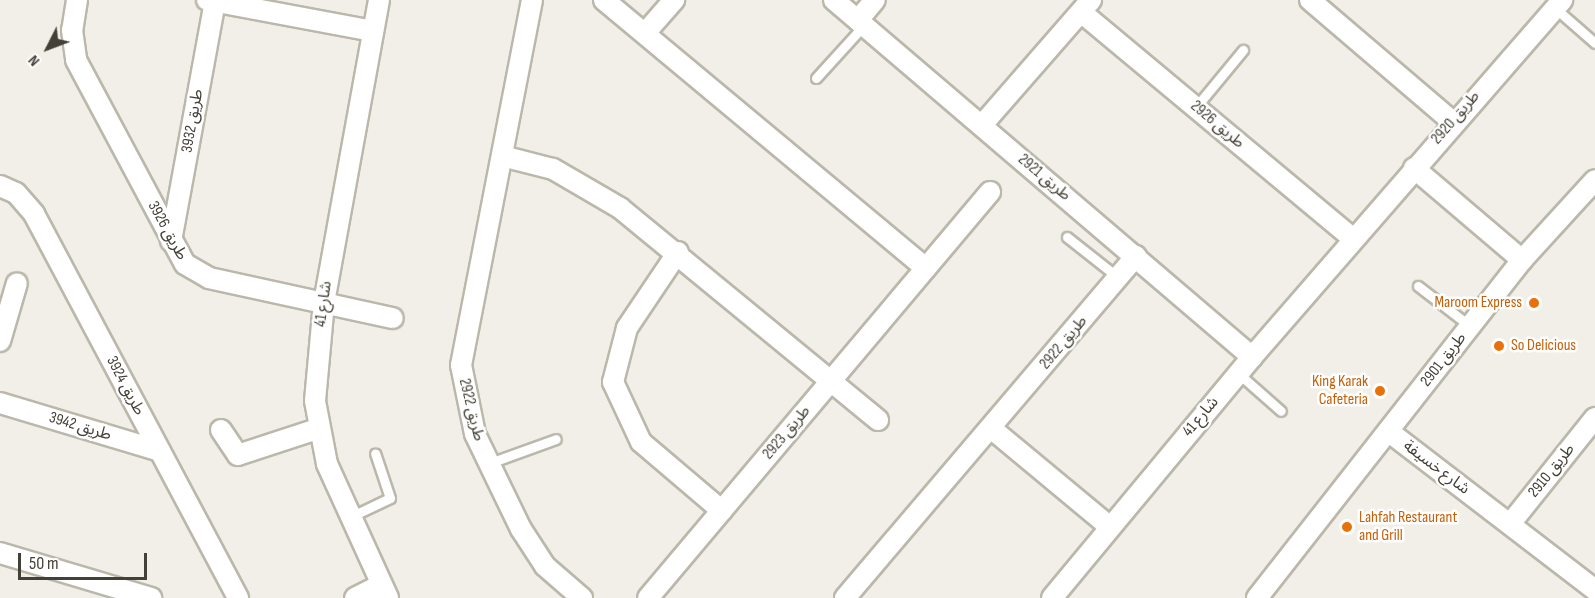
<!DOCTYPE html>
<html>
<head>
<meta charset="utf-8">
<style>
	body { margin:0 }
	#map { position:relative; width:1595px; height:598px; overflow:hidden; background:#f1efe7; font-family:"Sofia Sans Condensed","Noto Sans Arabic",sans-serif }
	div>[style] { position:absolute }
	.roads { filter:drop-shadow(2px 0 #bbb8ab) drop-shadow(-2px 0 #bbb8ab) drop-shadow(0 2px #bbb8ab) drop-shadow(0 -2px #bbb8ab) }
	.service>* { height:9px; margin:-4.5px; padding:0 4.5px; transform-origin:4.5px; border-radius:4.5px; background:#fff }
	.minor>* { height:20px; margin:-10px; padding:0 10px; transform-origin:10px; border-radius:10px; background:#fff }
	.dots>* { width:16px; height:16px; translate:-50% -50%; box-sizing:border-box; border:3px solid #fff; border-radius:50% }
	span { translate:-50% -50%; white-space:nowrap; text-align:center; line-height:1.15; -webkit-text-stroke:5px #fff; paint-order:stroke }
	.street-label { font-size:16px; color:#434037 }
	.food-label { font-size:16px; color:#c56008 }
	.right { translate:-100% -50%; text-align:right }
	.left { translate:0 -50%; text-align:left }
	.north { position:absolute; left:18px; top:18px; width:60px; height:60px; -webkit-text-stroke:4px #fff; paint-order:stroke; rotate:228deg; font-size:16px; font-weight:700; line-height:24px; text-align:center; color:#434037 }
	.north::after { content:''; display:block; margin:auto; width:21px; height:27px; background:#434037; clip-path:polygon(50% 0,100% 100%,50% 72%,0 100%) }
	.scale { position:absolute; left:18px; top:553px; width:129px; height:27px; box-sizing:border-box; border:3px solid #434037; border-top:0; padding-left:8px; font-size:18px; line-height:21px; white-space:nowrap; color:#434037; -webkit-text-stroke:4px #fff; paint-order:stroke }
</style>
</head>
<body>
<div id="map">
	<div class="roads">
		<div class="service">
			<i style="left:1555px;top:8px;width:53px;rotate:41.2deg"></i>
			<i style="left:816px;top:78px;width:72px;rotate:-47.8deg"></i>
			<i style="left:1196px;top:107px;width:74px;rotate:-50.5deg"></i>
			<i style="left:1067px;top:237px;width:66px;rotate:38.3deg"></i>
			<i style="left:1418px;top:286px;width:66px;rotate:37.6deg"></i>
			<i style="left:1238px;top:373px;width:57px;rotate:41.5deg"></i>
			<i style="left:487px;top:464px;width:73px;rotate:-19.9deg"></i>
			<i style="left:350px;top:517px;width:44px;rotate:-25.4deg"></i>
			<i style="left:390px;top:498px;width:47px;rotate:-108.4deg"></i>
		</div>
		<div class="minor">
			<i style="left:77px;top:0;width:30px;rotate:99deg"></i>
			<i style="left:72px;top:30px;width:30px;rotate:82deg"></i>
			<i style="left:76px;top:60px;width:231px;rotate:61.9deg"></i>
			<i style="left:185px;top:264px;width:28px;rotate:30deg"></i>
			<i style="left:209px;top:278px;width:188px;rotate:12.3deg"></i>
			<i style="left:207px;top:0;width:169px;rotate:10.6deg"></i>
			<i style="left:379px;top:0;width:307px;rotate:100.3deg"></i>
			<i style="left:324px;top:302px;width:99px;rotate:95.2deg"></i>
			<i style="left:315px;top:401px;width:64px;rotate:79.2deg"></i>
			<i style="left:327px;top:464px;width:147px;rotate:65.5deg"></i>
			<i style="left:532px;top:0;width:372px;rotate:101deg"></i>
			<i style="left:461px;top:365px;width:70px;rotate:78.5deg"></i>
			<i style="left:475px;top:434px;width:106px;rotate:64.2deg"></i>
			<i style="left:521px;top:529px;width:44px;rotate:57deg"></i>
			<i style="left:545px;top:566px;width:49px;rotate:40.9deg"></i>
			<i style="left:604px;top:0;width:419px;rotate:39.8deg"></i>
			<i style="left:834px;top:0;width:550px;rotate:40.5deg"></i>
			<i style="left:1310px;top:0;width:188px;rotate:40.5deg"></i>
			<i style="left:1081px;top:12px;width:354px;rotate:39.8deg"></i>
			<i style="left:858px;top:20px;width:26px;rotate:-50deg"></i>
			<i style="left:646px;top:32px;width:43px;rotate:-48.8deg"></i>
			<i style="left:982px;top:125px;width:166px;rotate:-48.9deg"></i>
			<i style="left:502px;top:156px;width:53px;rotate:14.3deg"></i>
			<i style="left:553px;top:169px;width:78px;rotate:30.2deg"></i>
			<i style="left:620px;top:208px;width:334px;rotate:39.4deg"></i>
			<i style="left:1414px;top:168px;width:142px;rotate:40.4deg"></i>
			<i style="left:0;top:186px;width:17px;rotate:24deg"></i>
			<i style="left:16px;top:193px;width:28px;rotate:49deg"></i>
			<i style="left:34px;top:214px;width:435px;rotate:62deg"></i>
			<i style="left:171px;top:241px;width:243px;rotate:-79.6deg"></i>
			<i style="left:678px;top:252px;width:92px;rotate:123.9deg"></i>
			<i style="left:627px;top:328px;width:56px;rotate:104.5deg"></i>
			<i style="left:613px;top:382px;width:66px;rotate:65deg"></i>
			<i style="left:641px;top:442px;width:106px;rotate:40.4deg"></i>
			<i style="left:0;top:341px;width:60px;rotate:-73.7deg"></i>
			<i style="left:0;top:403px;width:167px;rotate:16.7deg"></i>
			<i style="left:992px;top:429px;width:152px;rotate:39.7deg"></i>
			<i style="left:221px;top:430px;width:30px;rotate:56deg"></i>
			<i style="left:238px;top:455px;width:83px;rotate:-18.2deg"></i>
			<i style="left:1388px;top:431px;width:261px;rotate:37.5deg"></i>
			<i style="left:1510px;top:524px;width:136px;rotate:-51.3deg"></i>
			<i style="left:0;top:553px;width:158px;rotate:16.6deg"></i>
			<i style="left:355px;top:598px;width:29px;rotate:-27deg"></i>
			<i style="left:648px;top:598px;width:531px;rotate:-49.89deg"></i>
			<i style="left:845px;top:598px;width:449px;rotate:-49.6deg"></i>
			<i style="left:1052px;top:598px;width:313px;rotate:-50.3deg"></i>
			<i style="left:1252px;top:357px;width:473px;rotate:-49deg"></i>
			<i style="left:1257px;top:598px;width:429px;rotate:-51.9deg"></i>
			<i style="left:1522px;top:260px;width:108px;rotate:-47.6deg"></i>
		</div>
	</div>
	<div class="dots">
		<i style="left:1534px;top:303px;background:#e8710a"></i>
		<i style="left:1499px;top:346px;background:#e8710a"></i>
		<i style="left:1380px;top:391px;background:#e8710a"></i>
		<i style="left:1347px;top:527px;background:#e8710a"></i>
	</div>
	<div class="street-label">
		<span style="left:1456px;top:118px;rotate:-49deg">طريق 2920</span>
		<span style="left:193px;top:121px;rotate:-80deg">طريق 3932</span>
		<span style="left:1217px;top:125px;rotate:40deg">طريق 2926</span>
		<span style="left:1044px;top:178px;rotate:40deg">طريق 2921</span>
		<span style="left:167px;top:231px;rotate:61deg">طريق 3926</span>
		<span style="left:324px;top:304px;rotate:-82deg">شارع 41</span>
		<span style="left:1064px;top:343px;rotate:-50deg">طريق 2922</span>
		<span style="left:1444px;top:360px;rotate:-52deg">طريق 2901</span>
		<span style="left:125px;top:386px;rotate:62deg">طريق 3924</span>
		<span style="left:471px;top:410px;rotate:76deg">طريق 2922</span>
		<span style="left:1201px;top:417px;rotate:-50deg">شارع 41</span>
		<span style="left:80px;top:427px;rotate:17deg">طريق 3942</span>
		<span style="left:787px;top:433px;rotate:-50deg">طريق 2923</span>
		<span style="left:1436px;top:468px;rotate:37deg">شارع خسيفة</span>
		<span style="left:1552px;top:471px;rotate:-51deg">طريق 2910</span>
	</div>
	<div class="food-label">
		<span class="right" style="left:1522px;top:303px">Maroom Express</span>
		<span class="left" style="left:1511px;top:346px">So Delicious</span>
		<span class="right" style="left:1368px;top:391px">King Karak<br>Cafeteria</span>
		<span class="left" style="left:1359px;top:527px">Lahfah Restaurant<br>and Grill</span>
	</div>
	<div class="north">N</div>
	<div class="scale">50 m</div>
</div>
</body>
</html>
